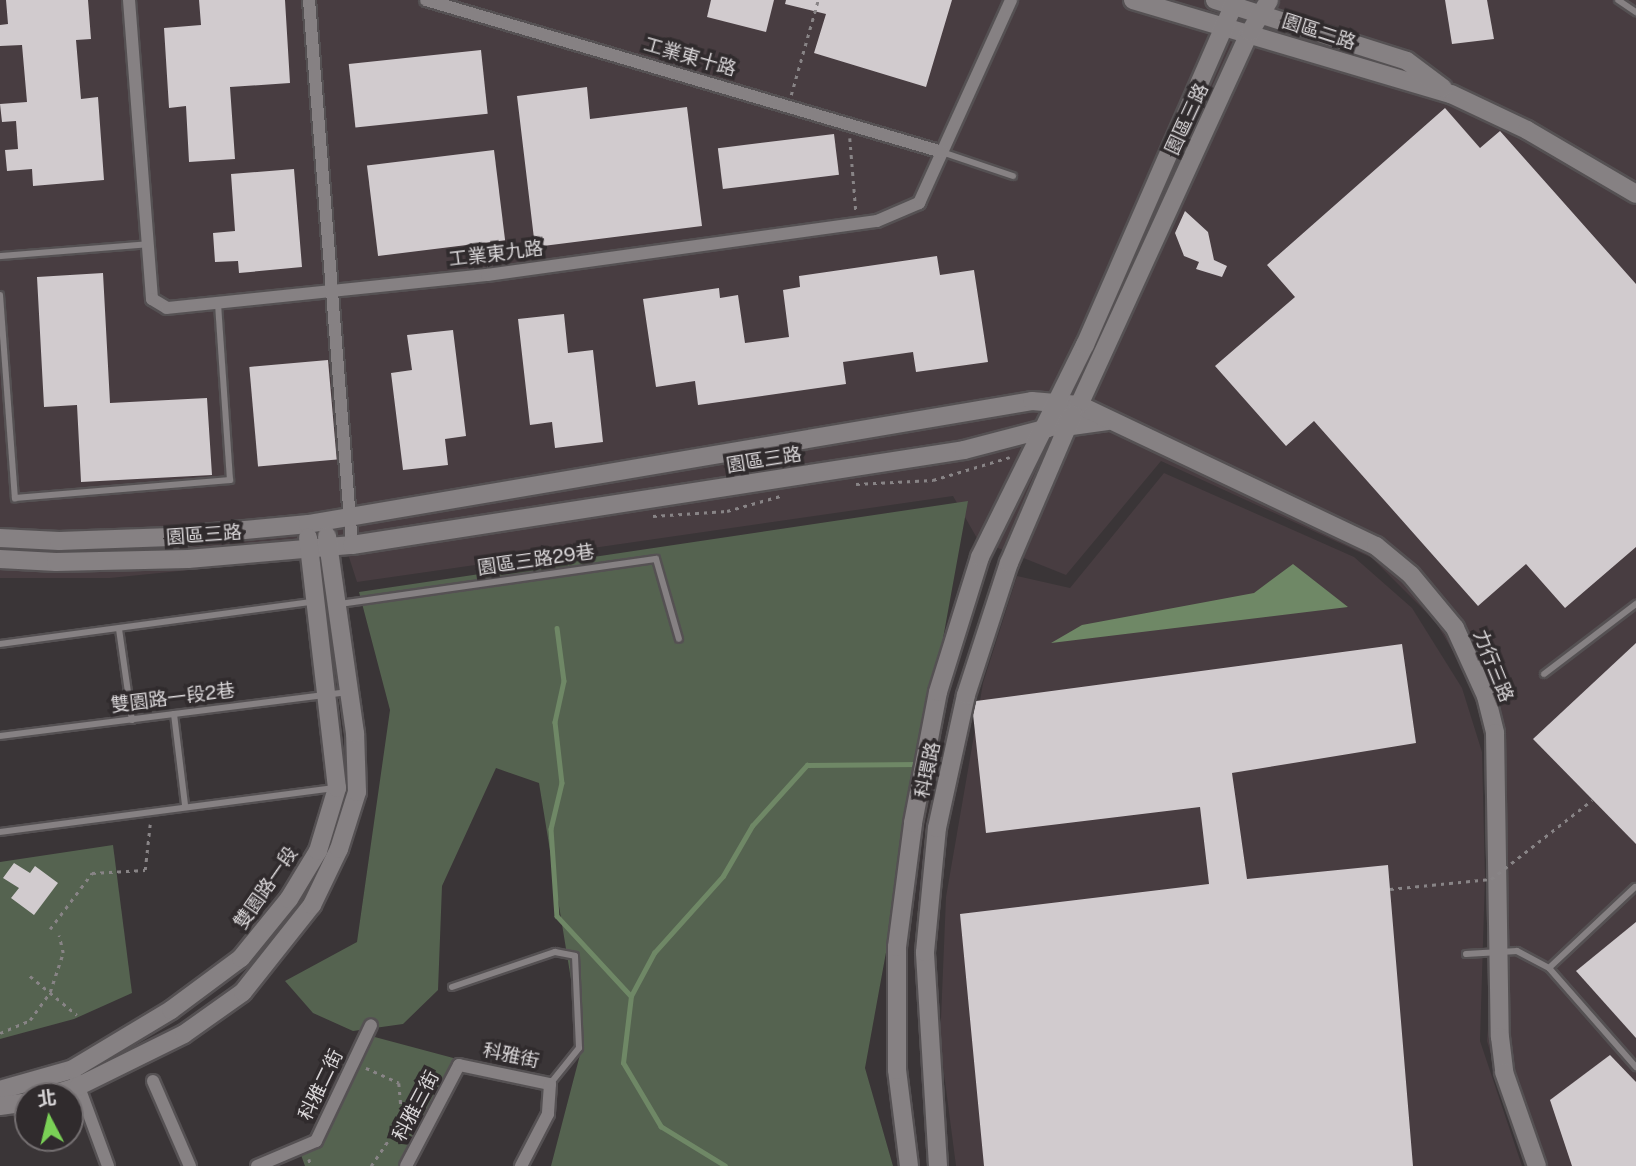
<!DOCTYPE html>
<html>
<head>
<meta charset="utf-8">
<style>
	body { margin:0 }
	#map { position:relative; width:1636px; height:1166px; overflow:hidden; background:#3a3537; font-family:"Public Sans","Noto Sans TC",sans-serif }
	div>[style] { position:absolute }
	.built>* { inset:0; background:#483d41 }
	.green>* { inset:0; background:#556350 }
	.water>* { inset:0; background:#6f8866 }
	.stream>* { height:4.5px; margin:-2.25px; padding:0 2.25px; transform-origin:2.25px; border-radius:2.25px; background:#6f8866 }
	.building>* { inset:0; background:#d1cbce; transform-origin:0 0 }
	.path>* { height:2.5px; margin-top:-1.25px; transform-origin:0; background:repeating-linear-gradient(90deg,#888486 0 3.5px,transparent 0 8.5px) }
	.roads { filter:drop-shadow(2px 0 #555153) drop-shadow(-2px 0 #555153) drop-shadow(0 2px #555153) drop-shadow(0 -2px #555153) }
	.lane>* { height:6px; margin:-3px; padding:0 3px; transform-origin:3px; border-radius:3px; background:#868183 }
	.street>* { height:12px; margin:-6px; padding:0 6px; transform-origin:6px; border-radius:6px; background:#868183 }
	.secondary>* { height:18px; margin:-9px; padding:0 9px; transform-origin:9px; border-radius:9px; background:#868183 }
	.path-bridge>* { height:2.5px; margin-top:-1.25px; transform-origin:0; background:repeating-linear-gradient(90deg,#888486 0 3.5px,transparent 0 8.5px) }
	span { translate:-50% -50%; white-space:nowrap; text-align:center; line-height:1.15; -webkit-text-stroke:7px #302b2d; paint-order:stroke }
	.street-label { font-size:19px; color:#d9d6d8 }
	.north { position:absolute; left:14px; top:1082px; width:70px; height:70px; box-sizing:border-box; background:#302b2d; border:2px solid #746f71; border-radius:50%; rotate:353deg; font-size:19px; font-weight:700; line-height:28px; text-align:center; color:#d9d6d8 }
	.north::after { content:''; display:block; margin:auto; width:24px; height:32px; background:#7ad156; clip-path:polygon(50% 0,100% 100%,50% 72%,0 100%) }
</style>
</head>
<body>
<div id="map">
	<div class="built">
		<i style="clip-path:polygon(0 0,1636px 0,1636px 1166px,1528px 1166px,1516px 1138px,1487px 1041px,1492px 980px,1490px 751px,1472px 683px,1435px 621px,1372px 558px,1161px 461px,1066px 575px,978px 540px,953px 496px,357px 582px,348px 554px,110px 578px,0 578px)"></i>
		<i style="clip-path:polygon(1164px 473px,1354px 557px,1412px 608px,1462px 688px,1482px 752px,1485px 877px,1480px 1041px,1522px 1166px,956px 1166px,940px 1043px,946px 897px,983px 683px,1017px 576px,1070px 588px)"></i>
	</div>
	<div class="green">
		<i style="clip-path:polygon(968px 501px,865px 1068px,893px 1166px,551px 1166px,582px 1047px,539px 783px,496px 768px,442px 886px,438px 990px,403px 1024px,353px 1031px,313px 1013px,285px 981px,357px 942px,390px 710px,359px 592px)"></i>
		<i style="clip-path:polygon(113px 845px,132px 993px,74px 1019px,0 1039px,0 862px)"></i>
		<i style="clip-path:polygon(371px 1036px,457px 1059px,401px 1166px,305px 1166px,301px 1155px,322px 1147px)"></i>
	</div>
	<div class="water">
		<i style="clip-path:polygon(1293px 564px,1348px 607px,1051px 643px,1082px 625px,1254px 593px)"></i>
	</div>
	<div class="stream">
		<i style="left:557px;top:628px;width:53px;rotate:82.5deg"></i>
		<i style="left:564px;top:681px;width:42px;rotate:102.4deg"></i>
		<i style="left:555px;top:722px;width:61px;rotate:83.5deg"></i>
		<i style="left:562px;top:783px;width:47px;rotate:103.4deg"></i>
		<i style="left:551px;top:829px;width:87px;rotate:86.1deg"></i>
		<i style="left:557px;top:916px;width:109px;rotate:47.2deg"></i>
		<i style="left:932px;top:755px;width:19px;rotate:-32deg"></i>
		<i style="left:725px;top:1166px;width:75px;rotate:-148.6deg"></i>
		<i style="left:661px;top:1127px;width:74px;rotate:-120.7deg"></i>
		<i style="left:623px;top:1063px;width:67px;rotate:-83.2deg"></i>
		<i style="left:631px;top:996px;width:49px;rotate:-61.9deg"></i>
		<i style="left:654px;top:953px;width:103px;rotate:-48.1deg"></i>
		<i style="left:723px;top:876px;width:58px;rotate:-59.9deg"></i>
		<i style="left:752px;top:826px;width:82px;rotate:-48deg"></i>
		<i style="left:807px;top:765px;width:112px;rotate:-0.5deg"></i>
	</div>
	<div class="building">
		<i style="clip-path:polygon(6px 0,88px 0,91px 39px,76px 40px,81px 99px,98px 97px,104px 180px,33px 186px,32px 169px,7px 171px,5px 150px,18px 149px,16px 121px,2px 122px,0 104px,27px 102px,22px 45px,0 46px,0 25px,8px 24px)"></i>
		<i style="clip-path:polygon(199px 0,285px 0,290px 83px,230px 87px,235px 159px,189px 162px,186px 106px,169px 108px,164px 28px,201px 25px)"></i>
		<i style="clip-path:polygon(711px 0,774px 0,766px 32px,707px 17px)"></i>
		<i style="clip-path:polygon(786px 0,952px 0,926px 87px,814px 53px,826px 14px,785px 4px)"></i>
		<i style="clip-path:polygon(1445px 0,1487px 0,1494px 39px,1452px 44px)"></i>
		<i style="left:481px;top:50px;width:64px;height:133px;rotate:84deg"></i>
		<i style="clip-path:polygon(587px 87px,590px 119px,687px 107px,702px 226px,535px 247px,517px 96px)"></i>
		<i style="clip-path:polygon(1445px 108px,1480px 148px,1500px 131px,1636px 284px,1636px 547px,1565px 608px,1526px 564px,1478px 606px,1314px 421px,1286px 446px,1215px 366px,1295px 297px,1267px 265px)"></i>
		<i style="left:834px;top:134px;width:41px;height:117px;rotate:83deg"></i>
		<i style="left:494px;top:150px;width:91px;height:128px;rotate:83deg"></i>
		<i style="clip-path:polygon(294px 169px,302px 267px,239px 273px,238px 261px,215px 262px,213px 233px,235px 231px,231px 174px)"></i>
		<i style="clip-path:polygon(1185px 211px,1208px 232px,1214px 260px,1227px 266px,1222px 277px,1196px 269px,1199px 262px,1184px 256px,1175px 233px)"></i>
		<i style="clip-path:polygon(937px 256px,940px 275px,974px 270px,988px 362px,916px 372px,913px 352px,843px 362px,846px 384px,698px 405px,695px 381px,656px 387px,643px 299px,719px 288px,720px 298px,738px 295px,745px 343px,789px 337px,783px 290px,800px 287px,799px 276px)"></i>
		<i style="clip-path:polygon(103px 273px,110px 403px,207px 398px,212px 475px,81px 482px,77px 405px,44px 407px,37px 277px)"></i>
		<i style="clip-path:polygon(564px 314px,568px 353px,593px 350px,603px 442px,555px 448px,552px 422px,530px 425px,518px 319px)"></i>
		<i style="clip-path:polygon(453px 330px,466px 436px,445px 439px,448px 465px,403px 470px,391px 373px,412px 370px,407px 335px)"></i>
		<i style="left:328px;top:360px;width:100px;height:79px;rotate:85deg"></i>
		<i style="clip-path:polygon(1636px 643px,1636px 844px,1533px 739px)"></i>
		<i style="clip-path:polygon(1402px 644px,1416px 743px,1232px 773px,1247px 879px,1388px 865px,1413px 1166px,984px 1166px,960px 914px,1209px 884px,1200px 807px,986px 833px,973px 714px,976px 701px)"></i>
		<i style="clip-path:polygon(14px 863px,30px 873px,35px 866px,58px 883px,34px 915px,11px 898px,19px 888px,3px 878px)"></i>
		<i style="clip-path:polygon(1636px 922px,1636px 1038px,1576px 971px)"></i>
		<i style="clip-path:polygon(1610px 1055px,1636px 1082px,1636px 1166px,1572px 1166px,1550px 1100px)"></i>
	</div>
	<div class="path">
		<i style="left:791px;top:95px;width:99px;rotate:-74.1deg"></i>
		<i style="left:850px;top:138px;width:73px;rotate:85.3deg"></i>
		<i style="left:856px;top:484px;width:77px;rotate:-3deg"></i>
		<i style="left:933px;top:480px;width:80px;rotate:-16.6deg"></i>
		<i style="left:653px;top:516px;width:74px;rotate:-3.9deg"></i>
		<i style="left:727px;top:511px;width:59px;rotate:-15.7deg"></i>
		<i style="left:50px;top:929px;width:70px;rotate:-53.1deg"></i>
		<i style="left:92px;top:873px;width:53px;rotate:-3.2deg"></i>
		<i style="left:145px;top:870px;width:46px;rotate:-83.8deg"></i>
		<i style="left:30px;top:976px;width:61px;rotate:39.7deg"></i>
		<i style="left:0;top:1033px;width:33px;rotate:-23deg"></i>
		<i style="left:30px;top:1020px;width:34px;rotate:-54deg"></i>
		<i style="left:50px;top:992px;width:41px;rotate:-71.6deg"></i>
		<i style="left:63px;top:953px;width:18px;rotate:-103deg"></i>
		<i style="left:366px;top:1068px;width:36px;rotate:24deg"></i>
		<i style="left:399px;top:1083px;width:37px;rotate:85deg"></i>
		<i style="left:309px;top:1159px;width:7px;rotate:74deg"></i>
		<i style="left:371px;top:1166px;width:55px;rotate:-56deg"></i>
		<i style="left:402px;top:1120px;width:22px;rotate:-36deg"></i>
	</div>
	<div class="roads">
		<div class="lane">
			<i style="left:1618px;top:0;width:22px;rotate:34deg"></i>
			<i style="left:942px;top:152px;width:75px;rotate:18.7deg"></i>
			<i style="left:0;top:256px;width:148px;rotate:-4.6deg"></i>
			<i style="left:0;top:295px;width:204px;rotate:85.8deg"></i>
			<i style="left:15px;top:498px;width:216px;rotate:-4.8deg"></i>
			<i style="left:230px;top:480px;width:177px;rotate:-93.9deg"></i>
			<i style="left:339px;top:604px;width:320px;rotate:-8.1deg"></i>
			<i style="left:656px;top:559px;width:83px;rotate:74deg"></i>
			<i style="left:119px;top:629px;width:92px;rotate:81.9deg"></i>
			<i style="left:0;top:644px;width:315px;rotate:-7.7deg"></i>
			<i style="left:1544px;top:674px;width:116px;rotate:-37.3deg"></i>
			<i style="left:174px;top:714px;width:92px;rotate:83.1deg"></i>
			<i style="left:0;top:736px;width:352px;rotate:-7.2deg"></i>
			<i style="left:0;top:832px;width:338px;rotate:-7.5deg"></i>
			<i style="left:1635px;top:887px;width:118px;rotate:136.7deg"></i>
			<i style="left:1549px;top:968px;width:132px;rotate:48.7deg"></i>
			<i style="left:1466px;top:954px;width:51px;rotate:-3.4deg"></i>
			<i style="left:1517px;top:951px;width:36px;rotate:28deg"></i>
			<i style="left:452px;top:987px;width:109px;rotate:-18.8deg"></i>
			<i style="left:555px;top:952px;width:20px;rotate:11deg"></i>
			<i style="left:575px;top:956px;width:92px;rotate:87.5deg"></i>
			<i style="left:579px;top:1048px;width:46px;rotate:128.9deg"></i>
		</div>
		<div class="street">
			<i style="left:129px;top:0;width:300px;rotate:85.6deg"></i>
			<i style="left:152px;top:299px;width:17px;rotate:31deg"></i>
			<i style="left:167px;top:308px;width:322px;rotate:-5.9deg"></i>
			<i style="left:487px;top:275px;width:394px;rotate:-7.9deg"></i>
			<i style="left:877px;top:221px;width:46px;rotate:-23.2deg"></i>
			<i style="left:919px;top:203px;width:223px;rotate:-65.6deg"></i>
			<i style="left:309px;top:0;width:547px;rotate:85.49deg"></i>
			<i style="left:426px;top:0;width:538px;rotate:16.41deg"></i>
			<i style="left:76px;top:1079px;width:93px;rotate:69.8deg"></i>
			<i style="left:153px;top:1081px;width:93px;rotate:66.5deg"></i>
			<i style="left:257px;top:1166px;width:64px;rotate:-23deg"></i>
			<i style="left:316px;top:1141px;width:128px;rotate:-64.6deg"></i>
			<i style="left:406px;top:1166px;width:114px;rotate:-62.3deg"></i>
			<i style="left:459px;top:1065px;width:93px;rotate:11.8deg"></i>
			<i style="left:550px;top:1084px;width:30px;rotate:94deg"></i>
			<i style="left:548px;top:1114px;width:59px;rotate:117.4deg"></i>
		</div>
		<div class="secondary">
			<i style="left:1133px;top:0;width:332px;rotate:16.5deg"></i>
			<i style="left:1451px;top:94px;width:84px;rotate:25.3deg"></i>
			<i style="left:1527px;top:130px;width:126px;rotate:30.4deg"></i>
			<i style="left:1215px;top:0;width:201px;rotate:17.6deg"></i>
			<i style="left:1407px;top:61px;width:45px;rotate:36.9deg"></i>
			<i style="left:1057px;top:428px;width:51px;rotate:-7.8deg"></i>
			<i style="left:0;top:538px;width:59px;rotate:2.9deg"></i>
			<i style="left:59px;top:541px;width:112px;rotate:-2deg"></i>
			<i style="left:171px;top:537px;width:138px;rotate:-5.4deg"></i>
			<i style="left:308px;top:524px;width:734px;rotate:-9.64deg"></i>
			<i style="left:1032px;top:401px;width:47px;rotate:4.9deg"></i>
			<i style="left:1079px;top:405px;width:329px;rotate:25.4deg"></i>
			<i style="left:1376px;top:546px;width:45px;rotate:39.6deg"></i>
			<i style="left:1411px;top:575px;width:69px;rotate:50.3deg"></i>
			<i style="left:1455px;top:628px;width:75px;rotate:65.5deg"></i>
			<i style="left:1486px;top:696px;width:38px;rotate:76deg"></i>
			<i style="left:1495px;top:733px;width:304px;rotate:89.1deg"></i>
			<i style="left:1500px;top:1037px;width:35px;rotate:83deg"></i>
			<i style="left:1504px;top:1072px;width:100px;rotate:70.7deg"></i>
			<i style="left:0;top:559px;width:56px;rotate:3.1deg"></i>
			<i style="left:56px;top:562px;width:132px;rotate:-1.3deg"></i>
			<i style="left:188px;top:559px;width:165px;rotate:-4.9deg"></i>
			<i style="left:352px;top:545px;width:619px;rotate:-8.82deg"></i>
			<i style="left:964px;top:450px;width:87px;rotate:-14.7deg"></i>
			<i style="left:1048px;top:428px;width:39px;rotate:-37deg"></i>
			<i style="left:1079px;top:405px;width:410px;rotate:-65.4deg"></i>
			<i style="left:1250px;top:32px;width:37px;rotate:-59deg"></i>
			<i style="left:0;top:1090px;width:76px;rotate:-16deg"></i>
			<i style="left:73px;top:1069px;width:114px;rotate:-31deg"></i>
			<i style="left:171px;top:1010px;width:87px;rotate:-36.6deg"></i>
			<i style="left:241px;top:958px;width:76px;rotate:-50.9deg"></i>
			<i style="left:289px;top:899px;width:56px;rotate:-58.9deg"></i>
			<i style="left:318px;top:851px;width:66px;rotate:-73.2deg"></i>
			<i style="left:337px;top:788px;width:252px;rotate:-96.6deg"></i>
			<i style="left:47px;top:1096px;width:34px;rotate:-17deg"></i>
			<i style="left:79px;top:1086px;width:117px;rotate:-26.3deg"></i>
			<i style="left:184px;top:1034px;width:72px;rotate:-35.4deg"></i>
			<i style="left:243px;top:992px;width:111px;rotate:-51.6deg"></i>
			<i style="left:312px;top:905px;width:62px;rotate:-64.3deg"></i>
			<i style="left:339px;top:849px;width:60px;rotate:-72.5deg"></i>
			<i style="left:357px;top:792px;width:59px;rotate:-91.9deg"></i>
			<i style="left:355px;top:733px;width:199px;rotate:-98.1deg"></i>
			<i style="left:0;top:1106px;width:28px;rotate:-8deg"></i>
			<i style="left:909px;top:1166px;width:97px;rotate:-97.1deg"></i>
			<i style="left:897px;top:1070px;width:123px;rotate:-90deg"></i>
			<i style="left:897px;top:947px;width:125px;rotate:-82.6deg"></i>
			<i style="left:913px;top:823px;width:133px;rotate:-79.2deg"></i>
			<i style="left:938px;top:692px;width:141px;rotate:-72.7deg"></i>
			<i style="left:980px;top:557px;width:237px;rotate:-63.7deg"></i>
			<i style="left:1085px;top:345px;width:377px;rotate:-66.4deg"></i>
			<i style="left:938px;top:1166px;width:214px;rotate:-93.5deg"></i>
			<i style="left:925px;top:952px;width:125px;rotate:-84.5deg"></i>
			<i style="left:937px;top:828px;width:136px;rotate:-77.7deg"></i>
			<i style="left:966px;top:695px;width:139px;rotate:-72deg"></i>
			<i style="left:1009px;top:563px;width:162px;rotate:-66.8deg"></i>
		</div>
	</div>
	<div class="path-bridge">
		<i style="left:1390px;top:889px;width:101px;rotate:-5.7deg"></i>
		<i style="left:1491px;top:879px;width:128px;rotate:-38deg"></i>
	</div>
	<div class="street-label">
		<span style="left:1319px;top:32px;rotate:18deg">園區二路</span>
		<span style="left:690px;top:57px;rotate:16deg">工業東十路</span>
		<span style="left:1187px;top:119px;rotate:-65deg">園區三路</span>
		<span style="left:496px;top:254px;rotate:-7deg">工業東九路</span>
		<span style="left:764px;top:460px;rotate:-9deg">園區三路</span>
		<span style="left:204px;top:535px;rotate:-4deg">園區三路</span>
		<span style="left:536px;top:560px;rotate:-8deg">園區三路29巷</span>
		<span style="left:1493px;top:666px;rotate:68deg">力行三路</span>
		<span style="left:173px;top:698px;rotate:-7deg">雙園路一段2巷</span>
		<span style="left:928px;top:770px;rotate:-78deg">科環路</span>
		<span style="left:266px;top:888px;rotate:-55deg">雙園路一段</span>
		<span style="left:511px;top:1056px;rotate:12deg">科雅街</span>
		<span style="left:321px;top:1085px;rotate:-64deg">科雅二街</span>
		<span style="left:416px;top:1106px;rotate:-62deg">科雅三街</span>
	</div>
	<div class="north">北</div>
</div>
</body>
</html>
